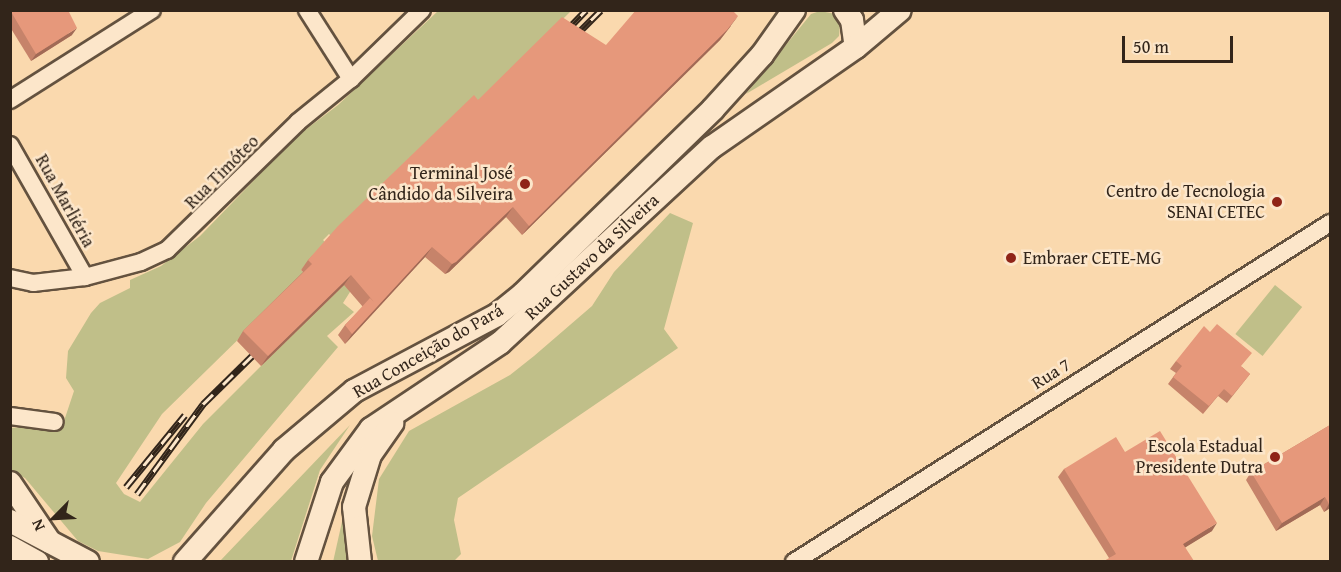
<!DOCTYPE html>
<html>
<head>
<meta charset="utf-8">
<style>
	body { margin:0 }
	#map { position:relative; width:1341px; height:572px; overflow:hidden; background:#fad9ae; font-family:"Gentium Book Plus",serif }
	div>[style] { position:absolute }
	.green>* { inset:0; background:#c0bf89; transform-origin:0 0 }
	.roads { filter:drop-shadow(2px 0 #64523f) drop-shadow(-2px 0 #64523f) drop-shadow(0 2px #64523f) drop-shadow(0 -2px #64523f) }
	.minor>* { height:16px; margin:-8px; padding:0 8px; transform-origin:8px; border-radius:8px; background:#fce6ca }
	.secondary>* { height:22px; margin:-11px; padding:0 11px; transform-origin:11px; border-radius:11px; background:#fce6ca }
	.rail>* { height:7px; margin-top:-3.5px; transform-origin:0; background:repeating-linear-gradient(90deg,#fce6ca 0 14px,#32251a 0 28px); box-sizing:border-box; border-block:2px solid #32251a }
	.wall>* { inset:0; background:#c6836a }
	.shaded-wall>* { inset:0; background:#a16a56 }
	.building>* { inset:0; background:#e6987b }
	.dots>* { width:16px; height:16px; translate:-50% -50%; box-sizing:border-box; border:3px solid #fce6ca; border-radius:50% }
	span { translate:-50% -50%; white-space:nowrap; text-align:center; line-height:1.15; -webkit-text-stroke:5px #fce6ca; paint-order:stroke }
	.street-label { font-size:18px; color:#32251a }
	.poi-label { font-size:18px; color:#32251a }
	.right { translate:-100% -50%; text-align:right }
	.left { translate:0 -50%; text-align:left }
	.frame { position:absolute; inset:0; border:12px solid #32251a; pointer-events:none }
	.north { position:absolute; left:24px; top:488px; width:60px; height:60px; -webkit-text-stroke:4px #fce6ca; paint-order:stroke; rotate:246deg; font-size:16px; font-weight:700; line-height:24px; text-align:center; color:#32251a }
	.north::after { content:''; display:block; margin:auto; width:21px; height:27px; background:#32251a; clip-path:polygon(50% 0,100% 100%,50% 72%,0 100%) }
	.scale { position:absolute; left:1122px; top:36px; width:111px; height:27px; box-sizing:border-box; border:3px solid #32251a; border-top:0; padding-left:8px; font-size:18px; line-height:21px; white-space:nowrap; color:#32251a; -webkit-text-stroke:4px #fce6ca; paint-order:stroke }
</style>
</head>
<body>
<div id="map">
	<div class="green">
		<i style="clip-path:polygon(438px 11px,571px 11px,471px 110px,332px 237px,329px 234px,323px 240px,325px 242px,301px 270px,305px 274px,162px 414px,116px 483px,124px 494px,140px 502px,203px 424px,349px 278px,355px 284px,343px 303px,354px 312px,327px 336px,338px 347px,206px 503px,180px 542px,148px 559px,98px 551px,78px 541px,25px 478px,11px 471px,10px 428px,63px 424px,74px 391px,66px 378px,68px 351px,91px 313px,100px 303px,130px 288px,130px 280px,161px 266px,200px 236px,296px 137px,338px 105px)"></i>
		<i style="clip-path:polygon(820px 11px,836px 14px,840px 24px,839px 36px,832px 43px,746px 94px,811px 14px)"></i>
		<i style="clip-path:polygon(670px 213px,693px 223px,664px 329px,678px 348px,458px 498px,454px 520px,461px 554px,454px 561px,378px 561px,372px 536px,379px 479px,409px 431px,510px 375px,534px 356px,592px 306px,614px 272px)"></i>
		<i style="left:1275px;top:285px;width:35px;height:63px;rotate:39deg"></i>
		<i style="clip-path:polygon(350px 425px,320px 470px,291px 561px,220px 561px)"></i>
		<i style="clip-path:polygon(348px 495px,355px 561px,333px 562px)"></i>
	</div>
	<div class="roads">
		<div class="minor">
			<i style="left:307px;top:10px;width:82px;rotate:57.5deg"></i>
			<i style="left:10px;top:100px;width:168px;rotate:-32.4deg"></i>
			<i style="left:10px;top:145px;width:152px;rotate:60.4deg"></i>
			<i style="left:10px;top:278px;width:24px;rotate:12deg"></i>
			<i style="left:33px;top:283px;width:52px;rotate:-6.6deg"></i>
			<i style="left:85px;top:277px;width:58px;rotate:-15deg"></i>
			<i style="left:141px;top:262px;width:29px;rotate:-25deg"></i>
			<i style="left:167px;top:250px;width:183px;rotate:-44.3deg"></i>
			<i style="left:298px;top:122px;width:68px;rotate:-39.1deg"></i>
			<i style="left:351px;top:79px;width:99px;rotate:-44.2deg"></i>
			<i style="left:10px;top:416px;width:45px;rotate:7.6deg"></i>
			<i style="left:794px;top:562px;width:634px;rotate:-32.31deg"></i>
		</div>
		<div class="secondary">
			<i style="left:845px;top:10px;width:12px;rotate:55deg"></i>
			<i style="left:852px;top:20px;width:27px;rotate:82deg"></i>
			<i style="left:10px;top:483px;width:71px;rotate:55.9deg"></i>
			<i style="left:10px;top:521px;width:88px;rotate:27.7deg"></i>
			<i style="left:10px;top:547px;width:31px;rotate:29deg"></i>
			<i style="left:185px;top:562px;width:149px;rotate:-48.5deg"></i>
			<i style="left:284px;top:450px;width:92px;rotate:-40.1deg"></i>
			<i style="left:354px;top:391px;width:162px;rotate:-28deg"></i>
			<i style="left:497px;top:315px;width:33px;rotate:-39deg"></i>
			<i style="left:523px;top:294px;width:265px;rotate:-44.2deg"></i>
			<i style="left:713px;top:109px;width:73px;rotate:-47.8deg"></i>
			<i style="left:762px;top:55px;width:55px;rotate:-54.6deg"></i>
			<i style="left:306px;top:562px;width:84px;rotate:-72deg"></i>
			<i style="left:332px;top:482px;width:66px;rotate:-53.7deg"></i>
			<i style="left:371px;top:429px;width:155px;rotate:-33.7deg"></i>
			<i style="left:500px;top:343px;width:289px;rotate:-42.8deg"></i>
			<i style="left:712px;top:147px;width:175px;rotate:-34.8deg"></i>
			<i style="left:856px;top:47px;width:57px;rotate:-40.1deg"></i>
			<i style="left:360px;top:562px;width:55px;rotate:-96.2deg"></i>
			<i style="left:354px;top:507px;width:54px;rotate:-72.9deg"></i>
			<i style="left:370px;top:455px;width:39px;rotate:-55deg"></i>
		</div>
	</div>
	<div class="rail">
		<i style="left:561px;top:36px;width:36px;rotate:-46deg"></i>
		<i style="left:571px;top:40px;width:42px;rotate:-45deg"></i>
		<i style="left:126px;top:487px;width:93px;rotate:-50.7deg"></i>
		<i style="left:137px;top:494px;width:112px;rotate:-53.7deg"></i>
		<i style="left:203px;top:404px;width:86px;rotate:-44.5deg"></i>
	</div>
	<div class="wall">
		<i style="clip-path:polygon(10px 10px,72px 35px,31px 61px,10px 27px)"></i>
		<i style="clip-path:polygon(731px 26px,720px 40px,522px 235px,506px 217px,449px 272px,445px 274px,425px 257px,345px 344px,338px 335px,345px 325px,363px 307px,344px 285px,261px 366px,237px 341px,243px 331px,303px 272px,301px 270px,308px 260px,478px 100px,606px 45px)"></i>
		<i style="clip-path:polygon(1176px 361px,1242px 367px,1250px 374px,1227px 403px,1218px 396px,1203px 414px,1168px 384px,1176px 373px,1170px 369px)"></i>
		<i style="clip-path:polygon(1330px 425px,1330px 508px,1324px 512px,1320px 505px,1276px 531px,1246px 480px,1251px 472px)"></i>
		<i style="clip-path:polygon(1125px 452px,1212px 531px,1185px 547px,1109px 558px,1058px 477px,1064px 469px)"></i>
	</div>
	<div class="shaded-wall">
		<i style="clip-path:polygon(738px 16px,720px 40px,522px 235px,529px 226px)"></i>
		<i style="clip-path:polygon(77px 28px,72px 35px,31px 61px,36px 54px)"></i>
		<i style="clip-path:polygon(513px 207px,506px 217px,449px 272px,445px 274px,452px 264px)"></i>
		<i style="clip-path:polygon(432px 247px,425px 257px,345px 344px,352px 334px)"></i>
		<i style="clip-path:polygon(351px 275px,344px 285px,261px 366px,268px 356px)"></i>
		<i style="clip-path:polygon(1325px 497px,1320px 505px,1276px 531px,1282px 523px)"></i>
		<i style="clip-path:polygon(1329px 504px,1330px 504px,1330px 508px,1324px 512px)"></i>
		<i style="clip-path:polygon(1217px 523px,1212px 531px,1178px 552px,1183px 544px)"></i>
	</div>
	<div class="building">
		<i style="clip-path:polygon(10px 10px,68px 10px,77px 28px,36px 54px)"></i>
		<i style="clip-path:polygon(636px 10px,732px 10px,738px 16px,727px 30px,529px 226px,513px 207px,456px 262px,452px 264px,432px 247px,352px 334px,345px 325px,370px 298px,374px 302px,351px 275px,268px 356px,243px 331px,312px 264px,308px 260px,338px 226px,474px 95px,478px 100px,562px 17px,606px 45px)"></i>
		<i style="clip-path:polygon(1217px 324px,1252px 353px,1241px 366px,1250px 374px,1232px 396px,1224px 389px,1209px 406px,1173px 377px,1182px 366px,1176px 361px,1204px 326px,1210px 332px)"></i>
		<i style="clip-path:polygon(1330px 425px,1330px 504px,1329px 504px,1325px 497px,1282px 523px,1251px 472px)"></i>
		<i style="clip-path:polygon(1160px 431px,1217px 523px,1183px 544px,1194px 561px,1104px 561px,1116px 554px,1064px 469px,1116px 437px,1125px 452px)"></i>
	</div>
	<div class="dots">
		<i style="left:525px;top:184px;background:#8f2418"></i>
		<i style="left:1277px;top:202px;background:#8f2418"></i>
		<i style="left:1011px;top:258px;background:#8f2418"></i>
		<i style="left:1275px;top:457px;background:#8f2418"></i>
	</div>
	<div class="street-label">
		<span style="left:222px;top:172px;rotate:-45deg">Rua Timóteo</span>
		<span style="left:65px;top:201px;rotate:61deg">Rua Marliéria</span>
		<span style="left:592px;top:257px;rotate:-43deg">Rua Gustavo da Silveira</span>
		<span style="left:428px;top:351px;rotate:-30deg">Rua Conceição do Pará</span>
		<span style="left:1051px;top:374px;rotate:-32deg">Rua 7</span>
	</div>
	<div class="poi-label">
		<span class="right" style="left:513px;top:184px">Terminal José<br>Cândido da Silveira</span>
		<span class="right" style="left:1265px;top:202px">Centro de Tecnologia<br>SENAI CETEC</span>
		<span class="left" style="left:1023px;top:258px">Embraer CETE-MG</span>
		<span class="right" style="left:1263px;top:457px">Escola Estadual<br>Presidente Dutra</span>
	</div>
	<div class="frame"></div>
	<div class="north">N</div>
	<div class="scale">50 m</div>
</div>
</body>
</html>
